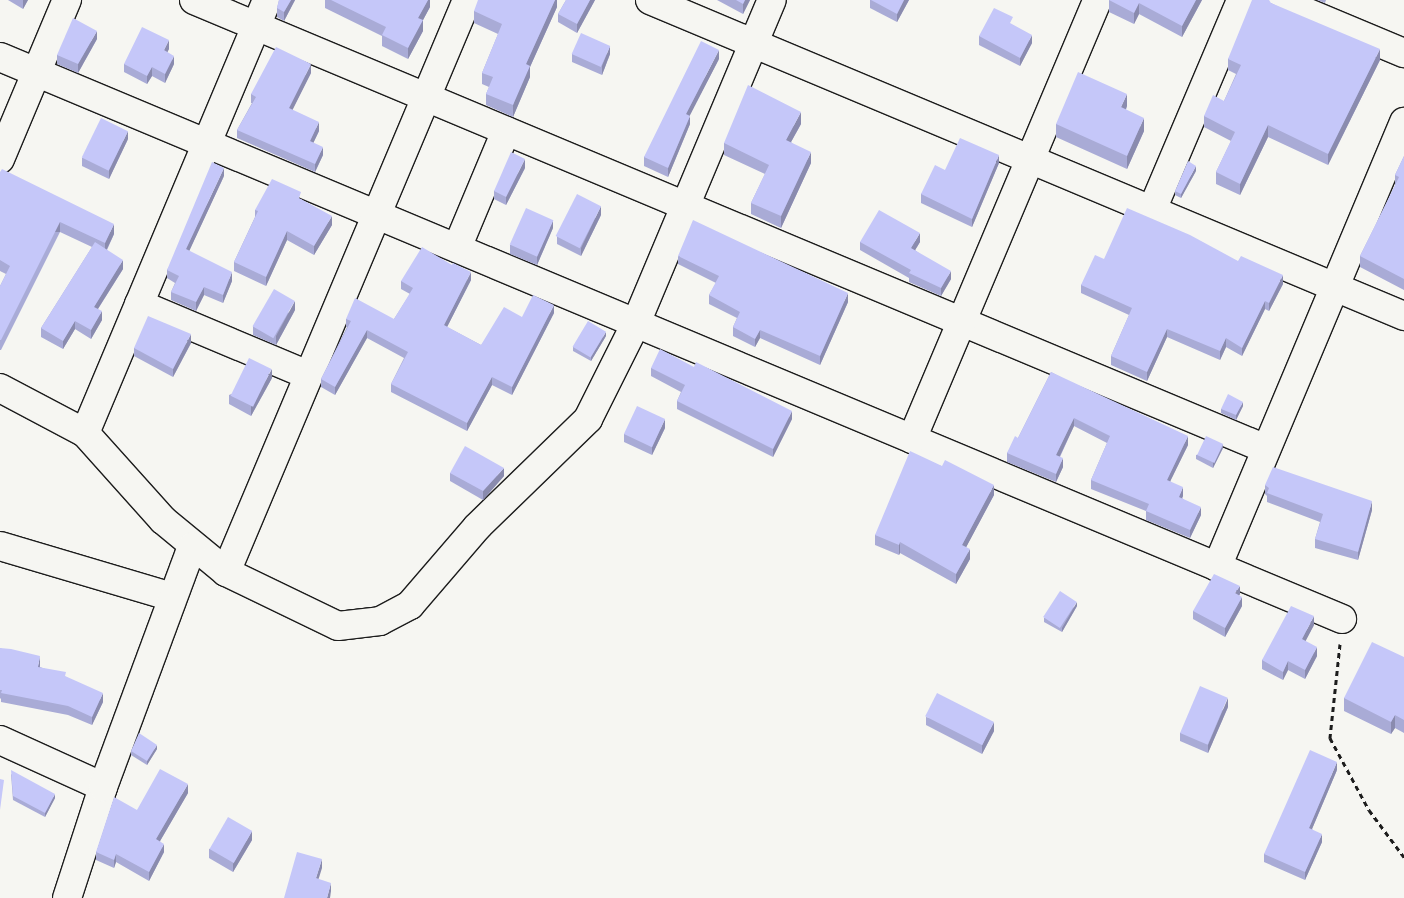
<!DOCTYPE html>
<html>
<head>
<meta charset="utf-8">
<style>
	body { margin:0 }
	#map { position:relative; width:1404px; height:898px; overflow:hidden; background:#f6f6f2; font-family:Itim,sans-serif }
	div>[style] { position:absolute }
	.path>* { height:3px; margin-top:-1.5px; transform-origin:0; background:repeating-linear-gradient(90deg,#1c1c1c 0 5px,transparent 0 9px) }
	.roads { filter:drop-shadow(1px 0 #1c1c1c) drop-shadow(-1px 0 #1c1c1c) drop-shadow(0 1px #1c1c1c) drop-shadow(0 -1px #1c1c1c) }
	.minor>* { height:28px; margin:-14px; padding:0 14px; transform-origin:14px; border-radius:14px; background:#f6f6f2 }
	.wall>* { inset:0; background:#a9abd6 }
	.shaded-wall>* { inset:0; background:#8a8bae; transform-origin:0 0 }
	.building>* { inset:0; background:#c5c7f9; transform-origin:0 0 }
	span { translate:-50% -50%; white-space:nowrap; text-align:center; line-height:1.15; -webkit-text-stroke:4px #f6f6f2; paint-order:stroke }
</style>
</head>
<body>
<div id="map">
	<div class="path">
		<i style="left:1340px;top:644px;width:95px;rotate:96.1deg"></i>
		<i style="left:1330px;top:738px;width:82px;rotate:61.6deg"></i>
		<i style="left:1369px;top:810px;width:59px;rotate:53.3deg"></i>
	</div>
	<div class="roads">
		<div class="minor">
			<i style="left:194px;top:0;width:1162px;rotate:22.73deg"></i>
			<i style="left:650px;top:0;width:818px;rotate:22.74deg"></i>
			<i style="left:1277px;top:0;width:138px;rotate:22.7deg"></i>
			<i style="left:0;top:57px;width:1455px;rotate:22.72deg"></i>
			<i style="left:0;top:159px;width:173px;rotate:-67.2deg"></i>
			<i style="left:1152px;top:210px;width:228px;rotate:-67deg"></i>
			<i style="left:457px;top:248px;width:127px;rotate:-67.3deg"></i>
			<i style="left:139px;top:304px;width:183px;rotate:22.8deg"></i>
			<i style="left:0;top:388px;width:96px;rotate:27.9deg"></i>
			<i style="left:85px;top:433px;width:117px;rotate:48.1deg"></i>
			<i style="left:163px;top:520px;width:82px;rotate:39.5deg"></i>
			<i style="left:226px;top:572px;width:124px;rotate:25.7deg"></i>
			<i style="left:338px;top:626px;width:42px;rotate:-6.8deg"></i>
			<i style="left:380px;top:621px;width:34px;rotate:-28deg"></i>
			<i style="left:410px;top:605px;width:103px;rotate:-49.3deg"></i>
			<i style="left:477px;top:527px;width:155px;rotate:-44.2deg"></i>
			<i style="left:588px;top:419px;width:107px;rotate:-63.4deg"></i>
			<i style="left:636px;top:323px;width:350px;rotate:-67.2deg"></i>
			<i style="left:85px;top:433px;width:470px;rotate:-67.2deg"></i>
			<i style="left:912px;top:439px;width:476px;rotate:-67.1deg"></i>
			<i style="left:0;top:546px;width:179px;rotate:16.5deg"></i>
			<i style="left:1217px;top:567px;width:483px;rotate:-67.2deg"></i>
			<i style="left:226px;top:572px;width:621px;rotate:-67.15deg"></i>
			<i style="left:0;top:740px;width:113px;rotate:24.5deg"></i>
			<i style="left:67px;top:898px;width:117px;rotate:-72deg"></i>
			<i style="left:103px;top:787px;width:256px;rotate:-69.7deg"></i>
		</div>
	</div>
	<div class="wall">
		<i style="clip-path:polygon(8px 0,28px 0,23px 9px)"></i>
		<i style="clip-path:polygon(279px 0,295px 0,284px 21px,277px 17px,277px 8px)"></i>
		<i style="clip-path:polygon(325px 0,430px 0,430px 7px,423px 20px,423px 31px,408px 59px,382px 46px,382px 36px,325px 8px)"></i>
		<i style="clip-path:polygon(557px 0,557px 7px,530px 67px,530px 77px,513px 117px,486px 105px,486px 94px,489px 87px,482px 84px,482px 73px,498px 34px,474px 23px,474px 11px)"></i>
		<i style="clip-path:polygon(566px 0,595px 0,577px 33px,558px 22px,558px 14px)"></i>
		<i style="clip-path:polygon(717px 0,750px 0,743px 14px)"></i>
		<i style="clip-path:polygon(870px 0,909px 0,897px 22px,870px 8px)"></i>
		<i style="clip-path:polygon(1109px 0,1202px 0,1182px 37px,1139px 14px,1134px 24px,1109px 12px)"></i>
		<i style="clip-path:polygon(1317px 0,1326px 0,1325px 3px)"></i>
		<i style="clip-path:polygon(1271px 3px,1380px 60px,1328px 165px,1268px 137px,1240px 195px,1216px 184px,1216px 172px,1231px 141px,1204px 127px,1204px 116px,1224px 101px,1236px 74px,1228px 70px,1228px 59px)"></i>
		<i style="clip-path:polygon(1013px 25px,1032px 43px,1020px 66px,979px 45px,979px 36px)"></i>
		<i style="clip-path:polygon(97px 39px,78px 73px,57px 64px,57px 55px)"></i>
		<i style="clip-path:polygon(169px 49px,167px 52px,174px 64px,165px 83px,152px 76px,147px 84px,124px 72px,124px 64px)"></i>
		<i style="clip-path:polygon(572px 54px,610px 54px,602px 75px,572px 62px)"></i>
		<i style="clip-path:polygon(719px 59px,689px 116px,690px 124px,668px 177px,644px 166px,644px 157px)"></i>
		<i style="clip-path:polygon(311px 73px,292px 110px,319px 131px,313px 143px,323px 155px,315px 172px,237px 138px,237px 130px,252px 103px,251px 103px,251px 94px)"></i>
		<i style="clip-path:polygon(1127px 106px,1126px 110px,1144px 131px,1127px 169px,1056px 137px,1056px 124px)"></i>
		<i style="clip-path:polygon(801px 124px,791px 142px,811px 163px,781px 228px,751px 214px,751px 203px,765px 174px,724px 155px,724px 143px)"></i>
		<i style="clip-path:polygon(128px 139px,109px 179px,82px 166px,82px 158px)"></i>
		<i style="clip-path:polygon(1404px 156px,1404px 290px,1360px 267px,1360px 256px,1395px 186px,1395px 175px)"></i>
		<i style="clip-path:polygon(999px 163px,972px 227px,921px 203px,921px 194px,945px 170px)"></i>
		<i style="clip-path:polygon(525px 168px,506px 205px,494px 199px,494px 191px)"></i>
		<i style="clip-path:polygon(1196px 171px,1181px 198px,1175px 195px,1175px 191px)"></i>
		<i style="clip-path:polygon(0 172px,114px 234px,107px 250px,123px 269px,98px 309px,102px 320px,91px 339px,75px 329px,63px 349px,41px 337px,41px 328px,92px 247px,60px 232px,1px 350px,0 350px,0 286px,6px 274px,0 271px)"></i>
		<i style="clip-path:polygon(224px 176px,189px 251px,232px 281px,223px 303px,204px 295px,196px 311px,171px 300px,171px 292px,175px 283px,167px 278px,167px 270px)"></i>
		<i style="clip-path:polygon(301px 199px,332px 225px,314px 255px,287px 240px,266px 286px,234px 271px,234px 262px,255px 217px,255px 210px)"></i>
		<i style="clip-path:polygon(601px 215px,581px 256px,557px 244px,557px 236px)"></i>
		<i style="clip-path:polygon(553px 228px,537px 265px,510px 254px,510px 245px)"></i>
		<i style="clip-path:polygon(860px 242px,920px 242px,915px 250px,951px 279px,941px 296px,909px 282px,909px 278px,860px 250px)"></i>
		<i style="clip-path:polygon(678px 256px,848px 302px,820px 365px,760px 338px,755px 347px,733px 336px,733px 327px,737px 318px,709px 304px,709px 295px,716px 283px,678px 264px)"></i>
		<i style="clip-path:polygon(1104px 259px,1238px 261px,1283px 284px,1269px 311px,1265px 309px,1242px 356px,1226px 347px,1220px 360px,1167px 337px,1147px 381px,1111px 365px,1111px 356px,1129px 315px,1081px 293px,1081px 285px)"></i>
		<i style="clip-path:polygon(471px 280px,447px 327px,481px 345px,522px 317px,554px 313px,512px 395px,492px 385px,467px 431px,391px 392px,391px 384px,404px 358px,367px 338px,335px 395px,321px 387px,321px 379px,347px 327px,346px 327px,346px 319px,394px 319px,410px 294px,401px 289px,401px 281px)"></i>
		<i style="clip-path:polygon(295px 310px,276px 345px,253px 335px,253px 326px)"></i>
		<i style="clip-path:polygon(606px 336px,591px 361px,573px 351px,573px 347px)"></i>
		<i style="clip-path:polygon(191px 343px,173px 377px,134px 356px,134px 348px)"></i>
		<i style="clip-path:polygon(694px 367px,792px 419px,773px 457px,677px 409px,677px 401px,681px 392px,651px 376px,651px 368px)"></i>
		<i style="clip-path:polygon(1051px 372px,1188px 445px,1170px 481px,1183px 496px,1182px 498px,1201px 515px,1190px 538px,1146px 520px,1146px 511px,1091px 489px,1091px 480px,1107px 443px,1074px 426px,1060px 457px,1063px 467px,1056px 482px,1007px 462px,1007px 453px,1018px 438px)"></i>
		<i style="clip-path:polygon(272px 378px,251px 416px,229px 404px,229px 395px)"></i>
		<i style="clip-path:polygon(1243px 406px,1236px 420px,1221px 413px,1221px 409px)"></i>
		<i style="clip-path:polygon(665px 428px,652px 455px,624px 442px,624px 434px)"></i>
		<i style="clip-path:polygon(1223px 448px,1213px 468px,1196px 459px,1196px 455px)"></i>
		<i style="clip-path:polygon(942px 466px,994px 495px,966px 547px,970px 559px,956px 584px,900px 553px,899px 555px,875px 545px,875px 535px)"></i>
		<i style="clip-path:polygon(450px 473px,504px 476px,483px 500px,450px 481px)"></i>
		<i style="clip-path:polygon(1265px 485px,1372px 510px,1358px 560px,1315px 548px,1315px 539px,1320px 522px,1267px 502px,1267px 496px,1265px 494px)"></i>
		<i style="clip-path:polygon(1240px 594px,1239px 596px,1242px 606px,1225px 637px,1193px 619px,1193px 611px)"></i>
		<i style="clip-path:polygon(1077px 606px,1062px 632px,1044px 622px,1044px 618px)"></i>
		<i style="clip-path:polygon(1314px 625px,1305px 641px,1317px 656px,1305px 679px,1288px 670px,1283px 680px,1262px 669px,1262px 660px)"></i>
		<i style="clip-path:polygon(0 648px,40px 665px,40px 667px,66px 677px,103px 702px,92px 725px,68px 715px,1px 702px,1px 699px,0 698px)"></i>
		<i style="clip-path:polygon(1404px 657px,1404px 733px,1395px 728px,1391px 734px,1344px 711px,1344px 698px)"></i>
		<i style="clip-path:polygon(1228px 707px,1208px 753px,1180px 741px,1180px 733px)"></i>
		<i style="clip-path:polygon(926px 717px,994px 731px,982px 754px,926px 725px)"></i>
		<i style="clip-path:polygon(157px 749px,147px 765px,131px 755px,131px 751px)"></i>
		<i style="clip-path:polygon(1337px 770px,1312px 829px,1322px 842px,1305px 880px,1264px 862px,1264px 854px)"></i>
		<i style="clip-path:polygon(11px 774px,55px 798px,45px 817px,13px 800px)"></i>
		<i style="clip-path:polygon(188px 793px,160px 841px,164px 852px,149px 881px,116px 862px,114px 868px,96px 860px,96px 852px,137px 810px)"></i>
		<i style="clip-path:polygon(252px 840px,233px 872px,209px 858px,209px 849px)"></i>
	</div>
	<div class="shaded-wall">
		<i style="clip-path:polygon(23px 0,28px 0,23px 9px)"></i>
		<i style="clip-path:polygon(291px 0,295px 0,284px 21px,284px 12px)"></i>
		<i style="clip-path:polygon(428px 0,430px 0,430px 7px,423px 20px,423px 31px,408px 59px,408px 48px,418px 18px)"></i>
		<i style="clip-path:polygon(555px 0,557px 0,557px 7px,530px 67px,530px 77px,513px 117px,513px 105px,526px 64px)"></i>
		<i style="clip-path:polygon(590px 0,595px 0,577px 33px,577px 24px)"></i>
		<i style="clip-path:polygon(745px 0,750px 0,743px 14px,743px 4px)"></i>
		<i style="clip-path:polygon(904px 0,909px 0,897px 22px,897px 14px)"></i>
		<i style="clip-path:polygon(1196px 0,1202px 0,1182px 37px,1182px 26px)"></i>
		<i style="clip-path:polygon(1139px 3px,1139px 14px,1134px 24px,1134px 13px)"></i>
		<i style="clip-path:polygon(97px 31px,97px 39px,78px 73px,78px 64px)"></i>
		<i style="clip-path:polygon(1032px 35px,1032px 43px,1020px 66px,1020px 58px)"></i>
		<i style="clip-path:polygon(169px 40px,169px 49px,164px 59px,164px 50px)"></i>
		<i style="clip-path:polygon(610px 46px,610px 54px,602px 75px,602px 66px)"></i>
		<i style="clip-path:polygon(1380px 49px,1380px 60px,1328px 165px,1328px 154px)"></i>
		<i style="clip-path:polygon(719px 50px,719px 59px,686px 123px,686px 114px)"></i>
		<i style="clip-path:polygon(174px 56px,174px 64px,165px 83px,165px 74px)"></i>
		<i style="clip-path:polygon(311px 64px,311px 73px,289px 117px,289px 108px)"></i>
		<i style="clip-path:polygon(152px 67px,152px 76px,147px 84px,147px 76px)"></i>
		<i style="clip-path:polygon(1127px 94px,1127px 106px,1121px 120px,1121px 107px)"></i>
		<i style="clip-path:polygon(801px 112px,801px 124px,786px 151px,786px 140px)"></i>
		<i style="clip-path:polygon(690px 116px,690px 124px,668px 177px,668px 168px)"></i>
		<i style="clip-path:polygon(1144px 118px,1144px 131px,1127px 169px,1127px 156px)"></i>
		<i style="clip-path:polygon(319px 122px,319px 131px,310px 150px,310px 141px)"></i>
		<i style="clip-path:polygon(1268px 125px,1268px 137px,1240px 195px,1240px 184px)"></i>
		<i style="clip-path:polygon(128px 131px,128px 139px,109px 179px,109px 170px)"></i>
		<i style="clip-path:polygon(323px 147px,323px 155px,315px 172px,315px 164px)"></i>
		<i style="clip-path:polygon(811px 152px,811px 163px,781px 228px,781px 216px)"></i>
		<i style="clip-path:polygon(999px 155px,999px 163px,972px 227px,972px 219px)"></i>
		<i style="clip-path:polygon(525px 159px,525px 168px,506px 205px,506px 197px)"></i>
		<i style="clip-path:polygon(1196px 166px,1196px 171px,1181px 198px,1181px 194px)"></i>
		<i style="clip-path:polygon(224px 168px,224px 176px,186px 258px,186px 249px)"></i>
		<i style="clip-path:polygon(601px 206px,601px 215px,581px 256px,581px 248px)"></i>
		<i style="clip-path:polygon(332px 216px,332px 225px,314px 255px,314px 246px)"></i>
		<i style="clip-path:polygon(553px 220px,553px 228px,537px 265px,537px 256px)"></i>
		<i style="left:60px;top:222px;width:10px;height:132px;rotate:90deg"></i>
		<i style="clip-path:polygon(114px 224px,114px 234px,105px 253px,105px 243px)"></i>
		<i style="clip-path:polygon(287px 231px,287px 240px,266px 286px,266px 277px)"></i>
		<i style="clip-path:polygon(920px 233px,920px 242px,911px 257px,911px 248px)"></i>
		<i style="clip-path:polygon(123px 260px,123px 269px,94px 315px,94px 307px)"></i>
		<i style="clip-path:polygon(951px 271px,951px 279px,941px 296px,941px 288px)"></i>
		<i style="clip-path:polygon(232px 272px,232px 281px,223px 303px,223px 295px)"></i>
		<i style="clip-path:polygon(471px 272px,471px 280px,444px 333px,444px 325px)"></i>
		<i style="clip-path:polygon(1283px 275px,1283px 284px,1269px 311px,1269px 303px)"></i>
		<i style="clip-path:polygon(204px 287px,204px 295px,196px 311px,196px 302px)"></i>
		<i style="clip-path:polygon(848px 293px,848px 302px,820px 365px,820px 356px)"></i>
		<i style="clip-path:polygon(295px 301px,295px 310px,276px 345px,276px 336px)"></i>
		<i style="clip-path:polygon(1265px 301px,1265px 309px,1242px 356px,1242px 348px)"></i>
		<i style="clip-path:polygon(554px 305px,554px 313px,512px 395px,512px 387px)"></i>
		<i style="clip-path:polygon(102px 311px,102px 320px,91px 339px,91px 330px)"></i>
		<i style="clip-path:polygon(75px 321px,75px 329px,63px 349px,63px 341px)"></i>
		<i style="clip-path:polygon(1167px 329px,1167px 337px,1147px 381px,1147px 372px)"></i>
		<i style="clip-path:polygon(367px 330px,367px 338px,335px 395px,335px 387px)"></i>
		<i style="clip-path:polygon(760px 330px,760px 338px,755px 347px,755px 339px)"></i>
		<i style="clip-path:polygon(606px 332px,606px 336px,591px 361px,591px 357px)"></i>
		<i style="clip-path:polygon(191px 334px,191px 343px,173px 377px,173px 369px)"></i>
		<i style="clip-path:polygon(1226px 338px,1226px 347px,1220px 360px,1220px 351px)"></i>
		<i style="clip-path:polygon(272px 369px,272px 378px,251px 416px,251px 407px)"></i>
		<i style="clip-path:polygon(492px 377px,492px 385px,467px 431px,467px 423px)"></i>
		<i style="clip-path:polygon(1243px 402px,1243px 406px,1236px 420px,1236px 415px)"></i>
		<i style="clip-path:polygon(792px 411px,792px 419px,773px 457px,773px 449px)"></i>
		<i style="clip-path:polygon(1074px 418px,1074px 426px,1056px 464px,1056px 455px)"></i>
		<i style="clip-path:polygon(665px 419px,665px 428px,652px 455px,652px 447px)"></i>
		<i style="clip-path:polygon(1188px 436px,1188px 445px,1167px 488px,1167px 480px)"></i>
		<i style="clip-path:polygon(1223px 444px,1223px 448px,1213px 468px,1213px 463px)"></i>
		<i style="clip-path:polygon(1063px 458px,1063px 467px,1056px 482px,1056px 474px)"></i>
		<i style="clip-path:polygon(504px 468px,504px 476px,483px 500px,483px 491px)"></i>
		<i style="clip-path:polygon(994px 485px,994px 495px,962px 555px,962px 545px)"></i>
		<i style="clip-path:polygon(1183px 487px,1183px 496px,1179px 505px,1179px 497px)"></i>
		<i style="clip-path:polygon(1372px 501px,1372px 510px,1358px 560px,1358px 552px)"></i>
		<i style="clip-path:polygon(1201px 507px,1201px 515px,1190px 538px,1190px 530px)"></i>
		<i style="clip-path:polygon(900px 542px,900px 553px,899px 555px,899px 545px)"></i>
		<i style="clip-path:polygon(970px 549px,970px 559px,956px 584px,956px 574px)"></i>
		<i style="clip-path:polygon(1240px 586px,1240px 594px,1235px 602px,1235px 593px)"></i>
		<i style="clip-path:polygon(1242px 597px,1242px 606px,1225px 637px,1225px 628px)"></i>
		<i style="clip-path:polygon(1077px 602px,1077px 606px,1062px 632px,1062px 628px)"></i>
		<i style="clip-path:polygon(1314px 616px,1314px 625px,1302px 648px,1302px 639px)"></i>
		<i style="clip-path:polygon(1317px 647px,1317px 656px,1305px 679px,1305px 670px)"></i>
		<i style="clip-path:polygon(40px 656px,40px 665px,38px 675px,38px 667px)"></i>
		<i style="clip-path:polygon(1288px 661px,1288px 670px,1283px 680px,1283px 672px)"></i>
		<i style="clip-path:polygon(103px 693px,103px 702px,92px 725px,92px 717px)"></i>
		<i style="clip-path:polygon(1228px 698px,1228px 707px,1208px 753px,1208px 745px)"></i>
		<i style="clip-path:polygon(1395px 715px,1395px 728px,1391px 734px,1391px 722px)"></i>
		<i style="clip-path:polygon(994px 722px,994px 731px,982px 754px,982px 745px)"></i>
		<i style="clip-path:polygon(157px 745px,157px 749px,147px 765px,147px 761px)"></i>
		<i style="clip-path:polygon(1337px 762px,1337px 770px,1309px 836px,1309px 828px)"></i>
		<i style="clip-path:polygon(188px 784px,188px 793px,156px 848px,156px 839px)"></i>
		<i style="clip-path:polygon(55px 794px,55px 798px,45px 817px,45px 813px)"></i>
		<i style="clip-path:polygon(252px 831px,252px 840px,233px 872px,233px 864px)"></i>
		<i style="clip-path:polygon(1322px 834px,1322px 842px,1305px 880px,1305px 872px)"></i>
		<i style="clip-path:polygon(164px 844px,164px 852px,149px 881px,149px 872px)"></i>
		<i style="clip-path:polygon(116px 854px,116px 862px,114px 868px,114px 860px)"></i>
		<i style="clip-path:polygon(322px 859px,322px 868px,316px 887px,316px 878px)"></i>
		<i style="clip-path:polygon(331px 883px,331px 891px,330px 898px,327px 898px)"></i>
	</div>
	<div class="building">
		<i style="clip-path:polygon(279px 0,291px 0,284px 12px,277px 8px)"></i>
		<i style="clip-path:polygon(331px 0,428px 0,418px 18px,423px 20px,408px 48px,382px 35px,386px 27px)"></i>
		<i style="clip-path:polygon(478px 0,555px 0,526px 64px,530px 66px,513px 105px,486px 94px,493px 77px,482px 73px,502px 24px,474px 11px)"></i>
		<i style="clip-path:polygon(566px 0,590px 0,577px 24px,558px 14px)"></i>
		<i style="clip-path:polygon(736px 0,745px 0,743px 4px)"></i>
		<i style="clip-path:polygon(871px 0,904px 0,897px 14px)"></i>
		<i style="clip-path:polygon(1109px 0,1196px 0,1182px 26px,1139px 3px,1134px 13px)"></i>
		<i style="clip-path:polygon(1252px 0,1269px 0,1271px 3px,1380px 49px,1328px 154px,1268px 125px,1240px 184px,1216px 172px,1235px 132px,1204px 116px,1213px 95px,1224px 101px,1241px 65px,1228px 59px)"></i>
		<i style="clip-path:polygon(994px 8px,1013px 17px,1010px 23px,1032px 35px,1020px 58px,979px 36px)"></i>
		<i style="clip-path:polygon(73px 18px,97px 31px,78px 64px,57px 55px)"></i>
		<i style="clip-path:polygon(142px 27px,169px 40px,164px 50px,174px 56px,165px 74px,152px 67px,147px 76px,124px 64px)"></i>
		<i style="left:581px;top:33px;width:32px;height:23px;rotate:24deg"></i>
		<i style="clip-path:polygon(701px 41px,719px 50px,686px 114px,690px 116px,668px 168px,644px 157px)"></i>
		<i style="clip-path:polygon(276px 47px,311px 64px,289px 108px,319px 122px,310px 141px,323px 147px,315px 164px,237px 130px,256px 97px,251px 94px)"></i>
		<i style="clip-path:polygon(1078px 72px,1127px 94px,1121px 107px,1144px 118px,1127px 156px,1056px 124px)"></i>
		<i style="clip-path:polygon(748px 85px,801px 112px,786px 140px,811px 152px,781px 216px,751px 203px,769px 165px,724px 143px)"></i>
		<i style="left:101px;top:118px;width:30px;height:44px;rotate:26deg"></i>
		<i style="clip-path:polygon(960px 138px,999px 155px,972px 219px,921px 194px,935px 165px,945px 170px)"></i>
		<i style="clip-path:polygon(511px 152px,525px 159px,506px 197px,494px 191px)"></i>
		<i style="clip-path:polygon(1404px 156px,1404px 279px,1360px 256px,1399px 177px,1395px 175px)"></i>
		<i style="clip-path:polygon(1188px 161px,1196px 166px,1181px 194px,1175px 191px)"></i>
		<i style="clip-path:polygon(212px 162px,224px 168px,186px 249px,232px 272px,223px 295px,204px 287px,196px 302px,171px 292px,179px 276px,167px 270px)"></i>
		<i style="clip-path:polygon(2px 169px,114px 224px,105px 243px,60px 222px,1px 340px,0 340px,0 286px,10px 266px,0 260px,0 172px)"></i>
		<i style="clip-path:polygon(272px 179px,301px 192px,299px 198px,332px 216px,314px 246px,287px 231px,266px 277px,234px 262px,258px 211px,255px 210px)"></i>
		<i style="left:577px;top:194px;width:27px;height:47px;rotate:27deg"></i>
		<i style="left:526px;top:208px;width:30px;height:40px;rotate:24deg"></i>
		<i style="clip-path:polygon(1127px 208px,1190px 235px,1238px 261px,1241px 256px,1283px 275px,1269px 303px,1265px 301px,1242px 348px,1226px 338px,1220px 351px,1167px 329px,1147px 372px,1111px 356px,1132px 308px,1081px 285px,1095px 255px,1104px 259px)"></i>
		<i style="clip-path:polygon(879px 210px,920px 233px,911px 248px,951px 271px,941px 288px,909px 273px,911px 270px,860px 242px)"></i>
		<i style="clip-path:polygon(693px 220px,848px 293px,820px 356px,760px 330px,755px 339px,733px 327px,740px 312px,709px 295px,719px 276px,678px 256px)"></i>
		<i style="clip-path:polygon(95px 242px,123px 260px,94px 307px,102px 311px,91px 330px,75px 321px,63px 341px,41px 328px)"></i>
		<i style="clip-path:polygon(422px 247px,452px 265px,453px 263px,471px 272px,444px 325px,481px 345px,504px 307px,522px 317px,533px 295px,554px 305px,512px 387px,492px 377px,467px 423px,391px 384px,408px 352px,367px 330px,335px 387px,321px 379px,351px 321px,346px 319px,355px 298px,394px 319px,413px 288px,401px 281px)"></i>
		<i style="left:274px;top:289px;width:24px;height:43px;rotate:30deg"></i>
		<i style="clip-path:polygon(148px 316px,191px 334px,173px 369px,134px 348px)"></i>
		<i style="left:588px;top:321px;width:21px;height:30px;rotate:31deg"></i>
		<i style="clip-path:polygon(660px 349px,694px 367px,696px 362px,792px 411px,773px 449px,677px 401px,685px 385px,651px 368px)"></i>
		<i style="left:249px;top:358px;width:25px;height:42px;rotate:26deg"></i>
		<i style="clip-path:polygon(1051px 372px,1188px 436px,1167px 480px,1183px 487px,1179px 497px,1201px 507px,1190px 530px,1146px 511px,1149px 504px,1091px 480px,1110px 436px,1074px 418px,1056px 455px,1063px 458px,1056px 474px,1007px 453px,1015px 436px,1018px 438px)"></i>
		<i style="clip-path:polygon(1228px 394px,1243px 402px,1236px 415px,1221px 409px)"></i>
		<i style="left:637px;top:406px;width:31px;height:31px;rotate:25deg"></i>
		<i style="left:1206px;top:436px;width:19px;height:21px;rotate:25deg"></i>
		<i style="clip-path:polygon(465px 446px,504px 468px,483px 491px,450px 473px)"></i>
		<i style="clip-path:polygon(910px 451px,942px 466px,945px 460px,994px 485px,962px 545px,970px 549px,956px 574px,900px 542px,899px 545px,875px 535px)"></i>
		<i style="clip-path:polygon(1273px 467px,1372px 501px,1358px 552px,1315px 539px,1323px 514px,1267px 493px,1269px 488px,1265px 485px)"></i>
		<i style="clip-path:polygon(1214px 574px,1240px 586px,1235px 593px,1242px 597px,1225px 628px,1193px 611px)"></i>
		<i style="left:1060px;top:591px;width:20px;height:31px;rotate:33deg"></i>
		<i style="clip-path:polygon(1291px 606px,1314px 616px,1302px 639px,1317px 647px,1305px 670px,1288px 661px,1283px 672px,1262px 660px)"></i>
		<i style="clip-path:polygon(1372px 642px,1404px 657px,1404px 720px,1395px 715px,1391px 722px,1344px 698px)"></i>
		<i style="clip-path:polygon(0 648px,11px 649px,40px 656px,38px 667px,66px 672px,65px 676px,103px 693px,92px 717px,68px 706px,1px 693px,2px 690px,0 690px)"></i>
		<i style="left:1200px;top:686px;width:30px;height:51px;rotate:23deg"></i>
		<i style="left:937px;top:693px;width:64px;height:26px;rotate:27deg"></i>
		<i style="clip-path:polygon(139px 733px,157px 745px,147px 761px,131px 751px)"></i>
		<i style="clip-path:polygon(1310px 750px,1337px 762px,1309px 828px,1322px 834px,1305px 872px,1264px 854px)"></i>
		<i style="clip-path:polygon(160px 769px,188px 784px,156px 839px,164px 844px,149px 872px,116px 854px,114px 860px,96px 852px,114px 797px,137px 810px)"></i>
		<i style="clip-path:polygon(11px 770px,55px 794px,45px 813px,13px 796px)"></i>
		<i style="clip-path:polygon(0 779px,4px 780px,0 810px)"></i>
		<i style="left:228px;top:817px;width:28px;height:37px;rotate:30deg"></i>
		<i style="clip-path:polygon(297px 852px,322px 859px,316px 878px,331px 883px,327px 898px,284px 898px)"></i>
	</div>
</div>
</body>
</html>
